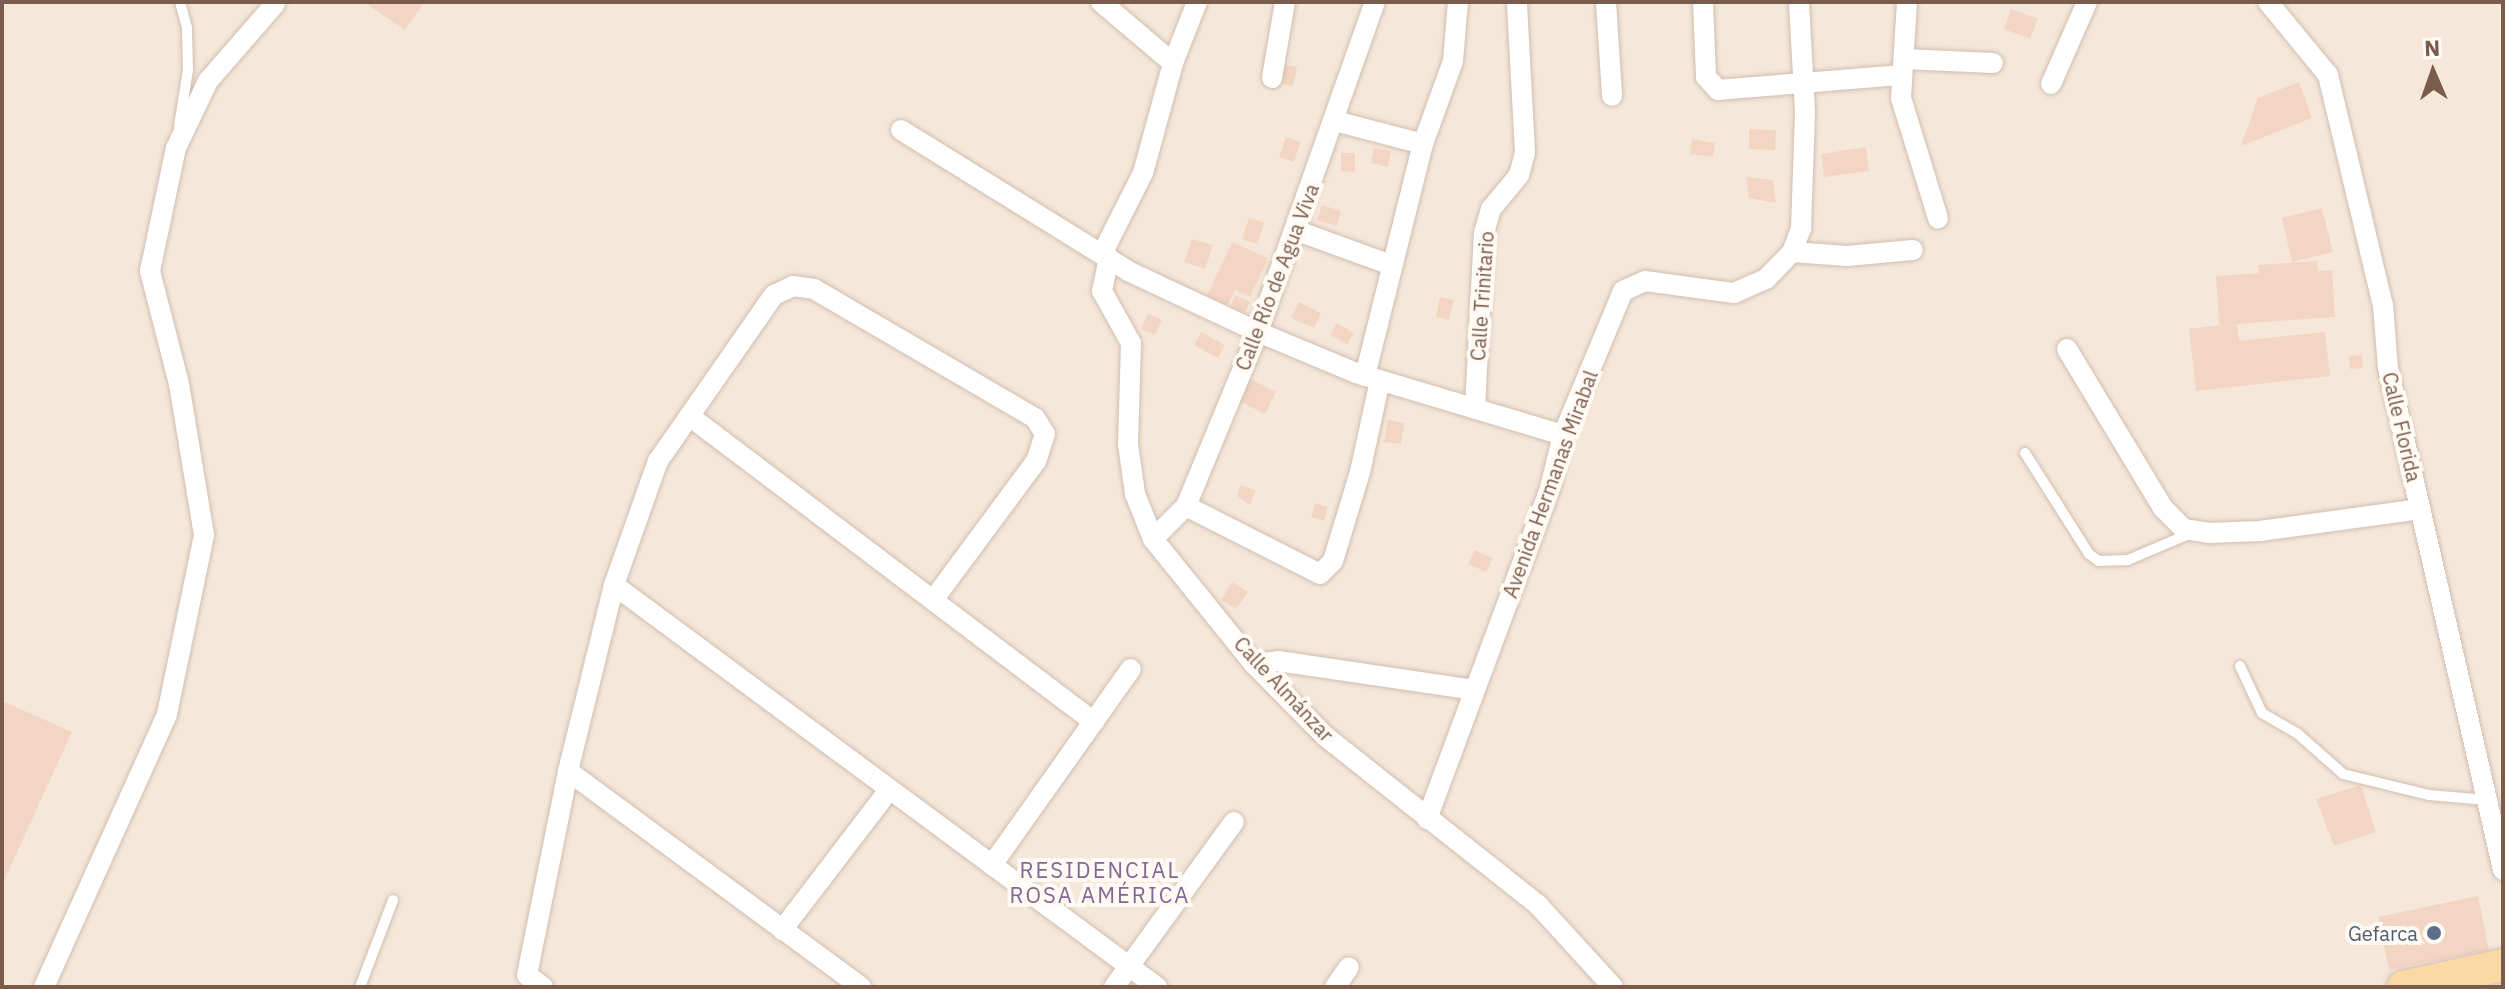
<!DOCTYPE html>
<html>
<head>
<meta charset="utf-8">
<style>
  body { margin:0 }
  #map { position:relative; width:2505px; height:989px; overflow:hidden; background:#fdf6ec; font-family:"IBM Plex Sans",sans-serif }
  div>[style] { position:absolute }
  .residential>* { inset:0; background:#f5e8da }
  .building>* { inset:0; background:#f3d5c3 }
  .roads { filter:drop-shadow(0 0 2px #d1beb0) drop-shadow(0 0 2px #d1beb0) }
  .service>* { height:10px; margin:-5px; padding:0 5px; transform-origin:5px; border-radius:5px; background:#fff }
  .minor>* { height:20px; margin:-10px; padding:0 10px; transform-origin:10px; border-radius:10px; background:#fff }
  .primary>* { height:32px; margin:-16px; padding:0 16px; transform-origin:16px; border-radius:16px; background:#fbd9a5 }
  .dots>* { width:22px; height:22px; translate:-50% -50%; box-sizing:border-box; border:4px solid #fffaf3; border-radius:50% }
  span { translate:-50% -50%; white-space:nowrap; text-align:center; line-height:1.15; -webkit-text-stroke:8px #fffaf3; paint-order:stroke }
  .street-label { font-size:20px; color:#7a5c4d }
  .service-label { font-size:20px; color:#4e5e75 }
  .right { translate:-100% -50%; text-align:right }
  .neighbourhood-label { font-size:22px; color:#846695; letter-spacing:2px }
  .frame { position:absolute; inset:0; border:4px solid #7a5c4d; pointer-events:none }
  .north { position:absolute; left:2393px; top:32px; width:80px; height:80px; -webkit-text-stroke:6px #fffaf3; paint-order:stroke; rotate:358deg; font-size:22px; font-weight:700; line-height:32px; text-align:center; color:#7a5c4d }
  .north::after { content:''; display:block; margin:auto; width:28px; height:36px; background:#7a5c4d; clip-path:polygon(50% 0,100% 100%,50% 72%,0 100%) }
</style>
</head>
<body>
<div id="map">
  <div class="residential">
    <i style="clip-path:polygon(2px 2px,2503px 2px,2503px 987px,2px 987px)"></i>
  </div>
  <div class="building">
    <i style="clip-path:polygon(364px 2px,424px 2px,405px 30px)"></i>
    <i style="clip-path:polygon(2011px 9px,2038px 19px,2030px 39px,2004px 29px)"></i>
    <i style="clip-path:polygon(1282px 64px,1297px 67px,1293px 86px,1279px 83px)"></i>
    <i style="clip-path:polygon(2299px 82px,2312px 118px,2241px 146px,2258px 98px)"></i>
    <i style="clip-path:polygon(1749px 129px,1776px 130px,1775px 150px,1749px 149px)"></i>
    <i style="clip-path:polygon(1286px 137px,1301px 142px,1294px 162px,1279px 157px)"></i>
    <i style="clip-path:polygon(1692px 139px,1715px 143px,1713px 157px,1690px 154px)"></i>
    <i style="clip-path:polygon(1866px 147px,1869px 171px,1824px 177px,1821px 154px)"></i>
    <i style="clip-path:polygon(1374px 148px,1391px 151px,1388px 167px,1371px 163px)"></i>
    <i style="clip-path:polygon(1341px 153px,1355px 153px,1355px 172px,1341px 171px)"></i>
    <i style="clip-path:polygon(1746px 177px,1773px 180px,1776px 203px,1749px 198px)"></i>
    <i style="clip-path:polygon(1322px 205px,1341px 211px,1337px 226px,1317px 220px)"></i>
    <i style="clip-path:polygon(2322px 208px,2333px 252px,2292px 262px,2282px 218px)"></i>
    <i style="clip-path:polygon(1249px 218px,1265px 223px,1257px 244px,1242px 239px)"></i>
    <i style="clip-path:polygon(1192px 239px,1213px 245px,1205px 269px,1184px 262px)"></i>
    <i style="clip-path:polygon(1232px 242px,1268px 258px,1250px 297px,1235px 290px,1228px 305px,1207px 296px)"></i>
    <i style="clip-path:polygon(2317px 261px,2318px 271px,2332px 270px,2335px 317px,2237px 324px,2239px 341px,2325px 332px,2330px 376px,2196px 391px,2189px 329px,2219px 325px,2216px 276px,2259px 273px,2258px 265px)"></i>
    <i style="clip-path:polygon(1235px 295px,1250px 302px,1245px 312px,1231px 305px)"></i>
    <i style="clip-path:polygon(1440px 297px,1454px 300px,1449px 320px,1436px 317px)"></i>
    <i style="clip-path:polygon(1299px 302px,1321px 313px,1314px 328px,1291px 318px)"></i>
    <i style="clip-path:polygon(1148px 314px,1162px 320px,1155px 335px,1141px 329px)"></i>
    <i style="clip-path:polygon(1337px 323px,1354px 333px,1347px 344px,1330px 335px)"></i>
    <i style="clip-path:polygon(1201px 332px,1225px 345px,1218px 358px,1194px 345px)"></i>
    <i style="clip-path:polygon(2362px 355px,2363px 368px,2350px 369px,2349px 356px)"></i>
    <i style="clip-path:polygon(1251px 379px,1276px 392px,1265px 414px,1239px 401px)"></i>
    <i style="clip-path:polygon(1388px 420px,1404px 423px,1401px 444px,1384px 442px)"></i>
    <i style="clip-path:polygon(1241px 485px,1256px 491px,1250px 505px,1237px 496px)"></i>
    <i style="clip-path:polygon(1315px 503px,1328px 507px,1324px 521px,1311px 517px)"></i>
    <i style="clip-path:polygon(1475px 550px,1493px 558px,1486px 572px,1468px 564px)"></i>
    <i style="clip-path:polygon(1232px 582px,1248px 592px,1236px 609px,1221px 600px)"></i>
    <i style="clip-path:polygon(2px 701px,72px 732px,2px 885px)"></i>
    <i style="clip-path:polygon(2361px 785px,2376px 832px,2334px 846px,2316px 799px)"></i>
    <i style="clip-path:polygon(2478px 896px,2489px 950px,2389px 970px,2378px 917px)"></i>
  </div>
  <div class="roads">
    <div class="service">
      <i style="left:179px;top:126px;width:57px;rotate:-80.9deg"></i>
      <i style="left:188px;top:70px;width:42px;rotate:-91.4deg"></i>
      <i style="left:187px;top:28px;width:27px;rotate:-105deg"></i>
      <i style="left:2025px;top:453px;width:120px;rotate:57.6deg"></i>
      <i style="left:2089px;top:554px;width:12px;rotate:35deg"></i>
      <i style="left:2099px;top:561px;width:29px;rotate:-2deg"></i>
      <i style="left:2128px;top:560px;width:69px;rotate:-23.2deg"></i>
      <i style="left:2240px;top:666px;width:52px;rotate:64.9deg"></i>
      <i style="left:2262px;top:713px;width:42px;rotate:30.3deg"></i>
      <i style="left:2298px;top:734px;width:60px;rotate:41.6deg"></i>
      <i style="left:2343px;top:774px;width:89px;rotate:13.7deg"></i>
      <i style="left:2429px;top:795px;width:58px;rotate:4.9deg"></i>
      <i style="left:360px;top:987px;width:93px;rotate:-69.2deg"></i>
    </div>
    <div class="minor">
      <i style="left:1101px;top:2px;width:94px;rotate:40.3deg"></i>
      <i style="left:1606px;top:2px;width:94px;rotate:86.3deg"></i>
      <i style="left:1703px;top:2px;width:75px;rotate:87.7deg"></i>
      <i style="left:1706px;top:77px;width:18px;rotate:47deg"></i>
      <i style="left:1718px;top:90px;width:184px;rotate:-4.7deg"></i>
      <i style="left:1907px;top:2px;width:96px;rotate:93.6deg"></i>
      <i style="left:1901px;top:98px;width:126px;rotate:72.9deg"></i>
      <i style="left:2268px;top:2px;width:94px;rotate:50.6deg"></i>
      <i style="left:2328px;top:75px;width:236px;rotate:76.6deg"></i>
      <i style="left:2383px;top:305px;width:63px;rotate:85.5deg"></i>
      <i style="left:2388px;top:368px;width:515px;rotate:77.1deg"></i>
      <i style="left:1904px;top:59px;width:89px;rotate:2.6deg"></i>
      <i style="left:1272px;top:78px;width:77px;rotate:-80.3deg"></i>
      <i style="left:2051px;top:84px;width:90px;rotate:-66.3deg"></i>
      <i style="left:1335px;top:121px;width:91px;rotate:14.6deg"></i>
      <i style="left:901px;top:130px;width:269px;rotate:31.8deg"></i>
      <i style="left:1130px;top:272px;width:141px;rotate:25.1deg"></i>
      <i style="left:1258px;top:332px;width:106px;rotate:22.7deg"></i>
      <i style="left:1356px;top:373px;width:216px;rotate:16.7deg"></i>
      <i style="left:1295px;top:230px;width:102px;rotate:20deg"></i>
      <i style="left:1792px;top:252px;width:55px;rotate:4.2deg"></i>
      <i style="left:1847px;top:256px;width:66px;rotate:-5.2deg"></i>
      <i style="left:1102px;top:254px;width:91px;rotate:-63.2deg"></i>
      <i style="left:1143px;top:173px;width:114px;rotate:-74.7deg"></i>
      <i style="left:1173px;top:63px;width:66px;rotate:-68.5deg"></i>
      <i style="left:1109px;top:258px;width:34px;rotate:102deg"></i>
      <i style="left:1102px;top:291px;width:60px;rotate:60.9deg"></i>
      <i style="left:1131px;top:343px;width:101px;rotate:91.7deg"></i>
      <i style="left:1128px;top:444px;width:50px;rotate:82deg"></i>
      <i style="left:1135px;top:494px;width:48px;rotate:68.2deg"></i>
      <i style="left:1153px;top:539px;width:161px;rotate:51.1deg"></i>
      <i style="left:1254px;top:664px;width:101px;rotate:45.4deg"></i>
      <i style="left:1325px;top:736px;width:272px;rotate:38.4deg"></i>
      <i style="left:1538px;top:905px;width:111px;rotate:47.6deg"></i>
      <i style="left:2067px;top:349px;width:186px;rotate:58.9deg"></i>
      <i style="left:2163px;top:508px;width:30px;rotate:45deg"></i>
      <i style="left:2184px;top:529px;width:25px;rotate:9deg"></i>
      <i style="left:2209px;top:533px;width:51px;rotate:-2.2deg"></i>
      <i style="left:2260px;top:531px;width:162px;rotate:-7.8deg"></i>
      <i style="left:1365px;top:376px;width:239px;rotate:-76deg"></i>
      <i style="left:1423px;top:144px;width:88px;rotate:-70.1deg"></i>
      <i style="left:1453px;top:61px;width:59px;rotate:-85.2deg"></i>
      <i style="left:1475px;top:409px;width:176px;rotate:-87.1deg"></i>
      <i style="left:1484px;top:233px;width:25px;rotate:-74deg"></i>
      <i style="left:1491px;top:209px;width:44px;rotate:-50.5deg"></i>
      <i style="left:1519px;top:175px;width:24px;rotate:-75deg"></i>
      <i style="left:1525px;top:152px;width:150px;rotate:-93.1deg"></i>
      <i style="left:692px;top:418px;width:504px;rotate:37.1deg"></i>
      <i style="left:1186px;top:506px;width:150px;rotate:26.9deg"></i>
      <i style="left:1320px;top:574px;width:18px;rotate:-45deg"></i>
      <i style="left:1333px;top:561px;width:93px;rotate:-73.1deg"></i>
      <i style="left:1360px;top:472px;width:94px;rotate:-77.7deg"></i>
      <i style="left:1153px;top:539px;width:47px;rotate:-45deg"></i>
      <i style="left:1186px;top:506px;width:188px;rotate:-67.5deg"></i>
      <i style="left:1258px;top:332px;width:350px;rotate:-70.5deg"></i>
      <i style="left:614px;top:585px;width:676px;rotate:36.51deg"></i>
      <i style="left:1254px;top:664px;width:24px;rotate:-7deg"></i>
      <i style="left:1278px;top:661px;width:198px;rotate:8.4deg"></i>
      <i style="left:568px;top:771px;width:364px;rotate:36.4deg"></i>
      <i style="left:1427px;top:819px;width:353px;rotate:-69.6deg"></i>
      <i style="left:1550px;top:488px;width:55px;rotate:-76.2deg"></i>
      <i style="left:1563px;top:435px;width:156px;rotate:-67.4deg"></i>
      <i style="left:1623px;top:291px;width:24px;rotate:-24deg"></i>
      <i style="left:1645px;top:281px;width:90px;rotate:7.7deg"></i>
      <i style="left:1734px;top:293px;width:35px;rotate:-24deg"></i>
      <i style="left:1766px;top:279px;width:37px;rotate:-46deg"></i>
      <i style="left:1792px;top:252px;width:26px;rotate:-69deg"></i>
      <i style="left:1801px;top:228px;width:117px;rotate:-88deg"></i>
      <i style="left:1805px;top:111px;width:109px;rotate:-93.2deg"></i>
      <i style="left:992px;top:865px;width:240px;rotate:-54.7deg"></i>
      <i style="left:782px;top:930px;width:176px;rotate:-52.6deg"></i>
      <i style="left:44px;top:987px;width:299px;rotate:-65.7deg"></i>
      <i style="left:167px;top:714px;width:183px;rotate:-78.3deg"></i>
      <i style="left:204px;top:535px;width:153px;rotate:-99.4deg"></i>
      <i style="left:179px;top:384px;width:117px;rotate:-104.4deg"></i>
      <i style="left:150px;top:271px;width:126px;rotate:-78.1deg"></i>
      <i style="left:176px;top:148px;width:74px;rotate:-64.5deg"></i>
      <i style="left:208px;top:81px;width:102px;rotate:-49deg"></i>
      <i style="left:543px;top:987px;width:20px;rotate:-143deg"></i>
      <i style="left:527px;top:975px;width:208px;rotate:-78.6deg"></i>
      <i style="left:568px;top:771px;width:192px;rotate:-76.1deg"></i>
      <i style="left:614px;top:585px;width:132px;rotate:-70.5deg"></i>
      <i style="left:658px;top:461px;width:203px;rotate:-55.1deg"></i>
      <i style="left:774px;top:295px;width:21px;rotate:-25deg"></i>
      <i style="left:793px;top:286px;width:21px;rotate:8deg"></i>
      <i style="left:814px;top:289px;width:256px;rotate:30.3deg"></i>
      <i style="left:1035px;top:418px;width:19px;rotate:58deg"></i>
      <i style="left:1045px;top:434px;width:28px;rotate:108deg"></i>
      <i style="left:1036px;top:461px;width:173px;rotate:126.5deg"></i>
      <i style="left:1114px;top:987px;width:204px;rotate:-54deg"></i>
      <i style="left:1335px;top:987px;width:24px;rotate:-55deg"></i>
    </div>
    <div class="primary">
      <i style="left:2403px;top:987px;width:102px;rotate:-12.4deg"></i>
    </div>
  </div>
  <div class="dots">
    <i style="left:2434px;top:933px;background:#5c6f8a"></i>
  </div>
  <div class="street-label">
    <span style="left:1277px;top:277px;rotate:-69deg">Calle Río de Agua Viva</span>
    <span style="left:1482px;top:296px;rotate:-86deg">Calle Trinitario</span>
    <span style="left:2402px;top:427px;rotate:77deg">Calle Florida</span>
    <span style="left:1550px;top:484px;rotate:-70deg">Avenida Hermanas Mirabal</span>
    <span style="left:1284px;top:689px;rotate:47deg">Calle Almánzar</span>
  </div>
  <div class="service-label">
    <span class="right" style="left:2418px;top:933px">Gefarca</span>
  </div>
  <div class="neighbourhood-label">
    <span style="left:1100px;top:882px">RESIDENCIAL<br>ROSA AMÉRICA</span>
  </div>
  <div class="frame"></div>
  <div class="north">N</div>
</div>
</body>
</html>
